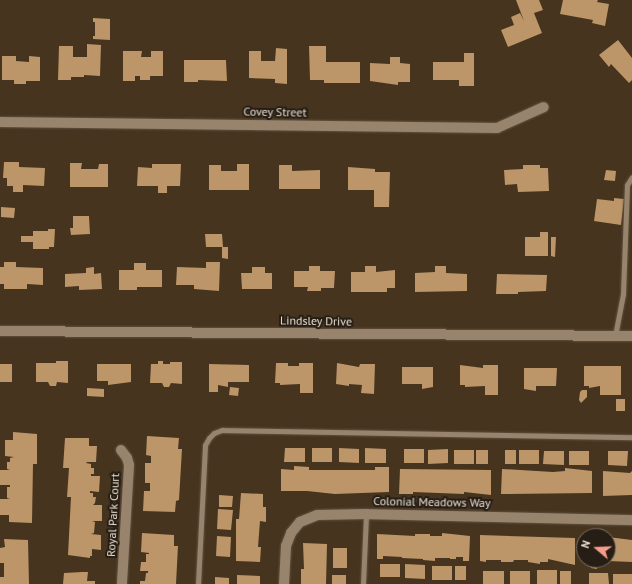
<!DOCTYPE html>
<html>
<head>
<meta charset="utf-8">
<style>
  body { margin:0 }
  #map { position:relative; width:632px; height:584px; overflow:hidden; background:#46341f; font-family:"PT Sans",sans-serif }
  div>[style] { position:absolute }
  .building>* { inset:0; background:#bc9568 }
  .roads { filter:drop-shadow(0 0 1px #625240) drop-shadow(0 0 1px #625240) }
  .lane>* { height:5px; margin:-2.5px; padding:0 2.5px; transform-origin:2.5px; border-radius:2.5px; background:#98846d }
  .street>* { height:10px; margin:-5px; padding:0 5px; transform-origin:5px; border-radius:5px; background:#98846d }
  span { translate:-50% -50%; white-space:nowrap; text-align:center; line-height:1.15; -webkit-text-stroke:4px #261e14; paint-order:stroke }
  .street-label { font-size:12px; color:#ece1d4 }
  .north { position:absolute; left:576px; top:528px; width:40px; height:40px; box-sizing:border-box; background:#261e14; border:1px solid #756c61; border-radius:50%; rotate:289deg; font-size:11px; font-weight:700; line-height:16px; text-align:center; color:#ece1d4 }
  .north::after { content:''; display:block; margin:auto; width:14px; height:18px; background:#f49d8c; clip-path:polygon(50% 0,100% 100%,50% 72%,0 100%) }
</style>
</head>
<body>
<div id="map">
  <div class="building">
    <i style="clip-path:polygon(516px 0,539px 0,543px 10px,534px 13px,542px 33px,508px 47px,501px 30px,514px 25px,511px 17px,520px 13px,524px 21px)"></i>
    <i style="clip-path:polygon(563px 0,598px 0,597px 2px,609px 4px,605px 26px,592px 23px,593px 20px,560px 14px)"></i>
    <i style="clip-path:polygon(93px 18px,110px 19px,110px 40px,93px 39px,93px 36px,95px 36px,95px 22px,93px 22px)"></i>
    <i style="clip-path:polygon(618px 40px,632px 58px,632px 80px,629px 83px,611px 64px,609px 67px,599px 55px)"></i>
    <i style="clip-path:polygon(87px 44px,101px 45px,100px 76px,84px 75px,84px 77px,71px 77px,71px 80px,58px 80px,59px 46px,73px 46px,73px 57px,87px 57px)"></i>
    <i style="clip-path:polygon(309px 46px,326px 46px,326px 62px,360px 62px,360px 83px,324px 83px,324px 80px,310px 80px)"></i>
    <i style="clip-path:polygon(276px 48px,287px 49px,287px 84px,275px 83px,275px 79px,249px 78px,249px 51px,261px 51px,261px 61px,275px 61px)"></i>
    <i style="clip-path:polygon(123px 51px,142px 51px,141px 57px,151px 57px,151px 51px,163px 51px,163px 76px,150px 76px,150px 80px,140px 80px,140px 76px,135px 76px,135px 81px,123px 81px)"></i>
    <i style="clip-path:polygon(464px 53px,474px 53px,474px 86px,459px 86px,459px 80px,433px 80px,433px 62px,464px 62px)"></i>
    <i style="clip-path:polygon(2px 56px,16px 56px,16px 61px,29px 62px,29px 56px,40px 57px,40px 81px,26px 81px,26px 84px,14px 84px,14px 80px,2px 80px)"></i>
    <i style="clip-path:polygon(390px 57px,400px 57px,400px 63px,410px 64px,410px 82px,398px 82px,398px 85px,370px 81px,370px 63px,390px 64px)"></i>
    <i style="clip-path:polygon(184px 60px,226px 60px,227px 81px,198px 80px,198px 82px,184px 82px)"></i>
    <i style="clip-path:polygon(4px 162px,19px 162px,19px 167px,45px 168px,44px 186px,23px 185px,23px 192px,13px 192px,13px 186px,7px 186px,7px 178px,3px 178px)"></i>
    <i style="clip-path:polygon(70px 163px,82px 163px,81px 169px,98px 169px,99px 164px,108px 164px,108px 187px,70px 187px)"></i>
    <i style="clip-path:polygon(152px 164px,181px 164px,180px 186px,167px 186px,167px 193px,158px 193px,158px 186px,137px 186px,138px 167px,152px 168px)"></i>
    <i style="clip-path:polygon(237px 164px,249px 164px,249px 190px,209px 190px,209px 165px,221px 165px,221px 171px,237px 171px)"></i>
    <i style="clip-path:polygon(279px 165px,292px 165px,292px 171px,320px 170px,320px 189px,279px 189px)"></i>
    <i style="clip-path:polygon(523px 165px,540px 165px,540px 168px,548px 168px,549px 191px,518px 192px,517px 184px,505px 185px,504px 170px,523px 169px)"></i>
    <i style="clip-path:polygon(348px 167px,375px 169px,375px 172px,390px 172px,389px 207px,374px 207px,374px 190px,348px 190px)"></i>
    <i style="clip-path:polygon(606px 170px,616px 171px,615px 181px,604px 180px)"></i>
    <i style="clip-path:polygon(614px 198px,624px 199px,621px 225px,594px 221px,597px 199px,614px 201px)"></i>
    <i style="clip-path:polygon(1px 207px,15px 208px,14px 218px,1px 217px)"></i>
    <i style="clip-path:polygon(73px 216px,89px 216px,90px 234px,71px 235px,70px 228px,73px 228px)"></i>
    <i style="clip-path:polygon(48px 229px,55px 229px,54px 247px,49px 247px,49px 249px,33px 249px,33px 242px,21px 242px,21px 236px,33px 236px,33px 231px,48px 231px)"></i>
    <i style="clip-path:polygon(540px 232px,548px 232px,548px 256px,525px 256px,525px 237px,540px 237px)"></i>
    <i style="clip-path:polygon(205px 234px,222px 234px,223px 247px,206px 247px)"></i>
    <i style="clip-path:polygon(551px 237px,556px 237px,555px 257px,551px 256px)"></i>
    <i style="clip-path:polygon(222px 247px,228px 247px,228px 259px,222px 258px)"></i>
    <i style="clip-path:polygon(4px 262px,16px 262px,16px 267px,43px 268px,43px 285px,27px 284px,27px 289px,4px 289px,4px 284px,0 284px,0 267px,4px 267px)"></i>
    <i style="clip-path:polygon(206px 262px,220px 262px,219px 291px,194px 289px,194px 285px,176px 285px,177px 267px,206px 268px)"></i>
    <i style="clip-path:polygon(134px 263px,146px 263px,146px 270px,162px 270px,162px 287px,137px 287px,137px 290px,119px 290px,119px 270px,134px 270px)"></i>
    <i style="clip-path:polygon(309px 266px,320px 266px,320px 271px,335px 271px,334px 288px,321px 288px,321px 291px,307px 291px,308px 287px,294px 287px,294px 271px,309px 271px)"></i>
    <i style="clip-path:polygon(365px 266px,376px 266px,376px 272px,395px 270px,395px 288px,387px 288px,387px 292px,351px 292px,351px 272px,365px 272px)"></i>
    <i style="clip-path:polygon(435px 266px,446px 266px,446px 273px,467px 274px,467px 291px,415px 292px,415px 273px,435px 272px)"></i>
    <i style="clip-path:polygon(94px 267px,94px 274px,101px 273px,102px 289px,79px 290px,79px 286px,65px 287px,65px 274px,86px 273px,86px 268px)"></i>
    <i style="clip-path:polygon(252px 267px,265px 267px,265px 273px,272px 273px,272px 289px,242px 289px,241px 273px,252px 273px)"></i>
    <i style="clip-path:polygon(497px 274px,547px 275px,546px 291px,518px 292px,518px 294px,496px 294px)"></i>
    <i style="clip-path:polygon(56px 361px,68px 361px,68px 383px,57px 382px,56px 386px,50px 386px,48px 382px,36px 382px,36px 363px,56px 363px)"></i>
    <i style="clip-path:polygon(158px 361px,163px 361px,163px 364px,170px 364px,170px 362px,182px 362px,182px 384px,171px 383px,169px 387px,164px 387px,162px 383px,150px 383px,151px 364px,158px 364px)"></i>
    <i style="clip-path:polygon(276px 363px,288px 363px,288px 366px,299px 366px,299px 363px,313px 363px,313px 393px,300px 393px,300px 384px,280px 385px,280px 383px,275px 383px)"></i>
    <i style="clip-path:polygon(337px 363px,359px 367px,360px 364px,375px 364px,374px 394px,361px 393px,362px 385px,349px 384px,349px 386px,336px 384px)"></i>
    <i style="clip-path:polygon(0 364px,12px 364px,12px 382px,0 382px)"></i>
    <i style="clip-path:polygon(97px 364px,131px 364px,131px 382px,108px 385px,108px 381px,97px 381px)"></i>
    <i style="clip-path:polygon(209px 364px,249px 365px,249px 382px,228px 382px,228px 387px,218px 385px,218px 392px,209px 392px)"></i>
    <i style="clip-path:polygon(460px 365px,483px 368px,483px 365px,498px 365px,498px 395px,485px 395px,485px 386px,465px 387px,465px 385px,460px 385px)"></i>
    <i style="clip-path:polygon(584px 366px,621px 366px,621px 395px,600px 395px,600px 386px,589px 388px,589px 386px,584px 386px)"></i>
    <i style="clip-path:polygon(402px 367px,433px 367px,433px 387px,422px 389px,422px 384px,402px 384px)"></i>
    <i style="clip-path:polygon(524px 368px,557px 368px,556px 386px,536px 386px,536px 391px,524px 389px)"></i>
    <i style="clip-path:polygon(230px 387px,239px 388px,238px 396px,229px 395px)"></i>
    <i style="clip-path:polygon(87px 388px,104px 389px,104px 397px,87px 396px)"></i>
    <i style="clip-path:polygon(582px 390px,587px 390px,587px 397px,581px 403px,579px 400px,580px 392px)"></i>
    <i style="clip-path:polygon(616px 399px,625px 399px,625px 411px,616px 411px)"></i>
    <i style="clip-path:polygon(13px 432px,37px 434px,37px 464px,33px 464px,32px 523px,9px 522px,9px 515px,0 515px,0 499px,10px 499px,7px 498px,7px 487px,10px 487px,10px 485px,0 485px,0 470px,10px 470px,7px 469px,7px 462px,10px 462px,10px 458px,14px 457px,5px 456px,5px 440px,13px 440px)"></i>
    <i style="clip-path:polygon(147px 436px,179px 438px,178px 449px,182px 449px,179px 500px,176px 501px,175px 512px,143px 511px,144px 491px,150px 491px,150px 483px,145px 483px,145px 463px,151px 463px,151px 456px,146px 455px)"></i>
    <i style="clip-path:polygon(65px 438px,89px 438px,89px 446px,97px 446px,96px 462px,87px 462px,86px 463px,91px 464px,91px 468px,94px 468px,94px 474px,91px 474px,91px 476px,100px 476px,99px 492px,90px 491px,90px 493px,93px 493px,93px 497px,96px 497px,95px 503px,93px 505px,102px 505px,102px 521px,92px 521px,95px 522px,94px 533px,91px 534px,101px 535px,101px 550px,92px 549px,92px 556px,90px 556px,90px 558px,68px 555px,71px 497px,67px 497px,69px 468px,63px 468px)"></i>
    <i style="clip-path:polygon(285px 448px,305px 448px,305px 462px,284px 462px)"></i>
    <i style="clip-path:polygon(312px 448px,332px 448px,332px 462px,312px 462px)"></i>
    <i style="clip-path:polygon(339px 448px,359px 449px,359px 463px,339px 462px)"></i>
    <i style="clip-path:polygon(365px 448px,386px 449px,386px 463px,365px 463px)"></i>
    <i style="clip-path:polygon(404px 449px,424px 449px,424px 463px,404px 463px)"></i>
    <i style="clip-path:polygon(448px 449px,448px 463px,428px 464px,428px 450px)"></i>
    <i style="clip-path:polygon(454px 450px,474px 450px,474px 464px,454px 464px)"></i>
    <i style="clip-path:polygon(476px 450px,488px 450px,488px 464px,476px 464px)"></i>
    <i style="clip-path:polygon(505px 450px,516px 450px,516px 464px,505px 464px)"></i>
    <i style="clip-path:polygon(519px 450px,539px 450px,539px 464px,519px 464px)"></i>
    <i style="clip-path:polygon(544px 451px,564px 451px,564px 465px,543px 464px)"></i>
    <i style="clip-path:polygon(569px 451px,589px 451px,589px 465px,569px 465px)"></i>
    <i style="clip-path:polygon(608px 451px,628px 451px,627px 466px,608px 465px)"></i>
    <i style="clip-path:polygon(294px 466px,309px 467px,309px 470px,375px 470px,375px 467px,389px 467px,389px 492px,335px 494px,307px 491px,281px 491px,281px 469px,294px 470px)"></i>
    <i style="clip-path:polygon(565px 468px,592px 471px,592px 493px,501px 494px,502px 469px,553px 472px,565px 471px)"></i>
    <i style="clip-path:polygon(400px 469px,491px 470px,491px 495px,464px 492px,464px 494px,413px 492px,413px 494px,399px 494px)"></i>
    <i style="clip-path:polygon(603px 471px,630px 473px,632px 471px,632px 495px,603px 496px)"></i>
    <i style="clip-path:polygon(241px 493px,263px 494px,263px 507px,266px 507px,266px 522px,260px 521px,258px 547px,261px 547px,260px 562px,236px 561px,236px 519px,239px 519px)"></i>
    <i style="clip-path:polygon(219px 495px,233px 496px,232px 507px,219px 507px)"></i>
    <i style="clip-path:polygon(218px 509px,233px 510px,231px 530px,217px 529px)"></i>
    <i style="clip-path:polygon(142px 533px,174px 535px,174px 546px,178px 546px,176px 584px,140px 584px,140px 581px,145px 581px,146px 573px,148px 573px,148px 571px,140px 571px,141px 562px,146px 562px,146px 554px,149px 554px,149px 553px,141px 552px)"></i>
    <i style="clip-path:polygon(442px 533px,470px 536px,469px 561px,463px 561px,463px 557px,456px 557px,456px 559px,450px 559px,450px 558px,435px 558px,435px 561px,423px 560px,423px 559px,402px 558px,402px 557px,383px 556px,383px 559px,377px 559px,377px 534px,415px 536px,415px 534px,430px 534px,430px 536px,442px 536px)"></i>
    <i style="clip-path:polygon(480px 535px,575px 538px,575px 565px,548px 559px,548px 562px,540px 562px,540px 564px,528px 562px,528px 560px,514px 560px,513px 562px,501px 562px,501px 560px,486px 560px,486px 562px,480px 561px)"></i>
    <i style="clip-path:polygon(217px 536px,231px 537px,230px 557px,216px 556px)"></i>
    <i style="clip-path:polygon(608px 537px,632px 540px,632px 562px,608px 561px)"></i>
    <i style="clip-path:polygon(4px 539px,28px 540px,29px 584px,0 584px,0 577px,4px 577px,4px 563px,0 563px,0 548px,5px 547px)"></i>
    <i style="clip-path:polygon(303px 543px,327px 544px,326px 584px,301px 584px,301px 569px,304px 569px)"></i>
    <i style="clip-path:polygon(333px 548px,347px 548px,347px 568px,333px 568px)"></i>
    <i style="clip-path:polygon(585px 560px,597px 560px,597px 569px,591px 568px,591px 563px,585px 563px)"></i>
    <i style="clip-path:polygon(380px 564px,400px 564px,400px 577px,380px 577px)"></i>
    <i style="clip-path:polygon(405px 564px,425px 565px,425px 579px,405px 578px)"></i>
    <i style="clip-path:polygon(432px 566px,452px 566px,452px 580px,432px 580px)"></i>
    <i style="clip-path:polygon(455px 566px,466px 566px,466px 580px,455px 580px)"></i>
    <i style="clip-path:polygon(537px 570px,557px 570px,557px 584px,537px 584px)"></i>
    <i style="clip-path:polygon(483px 571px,504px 571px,504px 584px,483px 584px)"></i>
    <i style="clip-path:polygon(510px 571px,530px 571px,530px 584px,510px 584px)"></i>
    <i style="clip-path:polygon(560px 571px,571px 571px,571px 584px,560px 584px)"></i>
    <i style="clip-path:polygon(82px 572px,88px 572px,87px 581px,95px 581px,95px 584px,63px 584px,64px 573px)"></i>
    <i style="clip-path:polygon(589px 573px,608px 573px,609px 584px,589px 584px)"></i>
    <i style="clip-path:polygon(613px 574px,632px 574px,632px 584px,613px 584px)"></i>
    <i style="clip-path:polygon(237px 575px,260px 576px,260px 584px,237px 584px)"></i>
    <i style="clip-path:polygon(332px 575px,346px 575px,346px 584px,332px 584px)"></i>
    <i style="clip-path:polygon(215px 577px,229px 578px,229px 584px,215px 584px)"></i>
  </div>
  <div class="roads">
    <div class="lane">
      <i style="left:615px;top:336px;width:43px;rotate:-79.2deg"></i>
      <i style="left:623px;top:294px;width:109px;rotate:-87.9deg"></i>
      <i style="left:627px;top:185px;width:9px;rotate:-58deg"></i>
      <i style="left:198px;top:584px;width:139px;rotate:-87.1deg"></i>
      <i style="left:205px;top:445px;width:8px;rotate:-60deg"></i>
      <i style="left:209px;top:438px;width:7px;rotate:-45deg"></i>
      <i style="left:214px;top:433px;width:9px;rotate:-21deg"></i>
      <i style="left:222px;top:430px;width:410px;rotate:1deg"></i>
      <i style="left:363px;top:584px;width:70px;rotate:-87.5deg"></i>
    </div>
    <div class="street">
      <i style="left:0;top:122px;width:497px;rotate:0.7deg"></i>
      <i style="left:497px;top:128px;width:51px;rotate:-24.1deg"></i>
      <i style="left:0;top:331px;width:632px;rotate:0.45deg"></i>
      <i style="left:121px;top:450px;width:10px;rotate:53deg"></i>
      <i style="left:127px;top:458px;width:7px;rotate:74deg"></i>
      <i style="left:129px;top:465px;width:119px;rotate:93.4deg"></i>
      <i style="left:284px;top:584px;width:38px;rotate:-87deg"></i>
      <i style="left:286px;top:546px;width:14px;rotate:-69deg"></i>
      <i style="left:291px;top:533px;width:14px;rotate:-51deg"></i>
      <i style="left:300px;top:522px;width:18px;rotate:-22deg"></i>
      <i style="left:317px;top:515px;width:49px;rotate:-1.2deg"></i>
      <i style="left:366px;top:514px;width:266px;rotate:1.3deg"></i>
    </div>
  </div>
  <div class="street-label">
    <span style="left:275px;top:112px;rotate:1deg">Covey Street</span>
    <span style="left:316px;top:321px;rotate:1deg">Lindsley Drive</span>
    <span style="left:432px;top:502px;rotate:1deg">Colonial Meadows Way</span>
    <span style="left:113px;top:515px;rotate:-87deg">Royal Park Court</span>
  </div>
  <div class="north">N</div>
</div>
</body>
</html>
